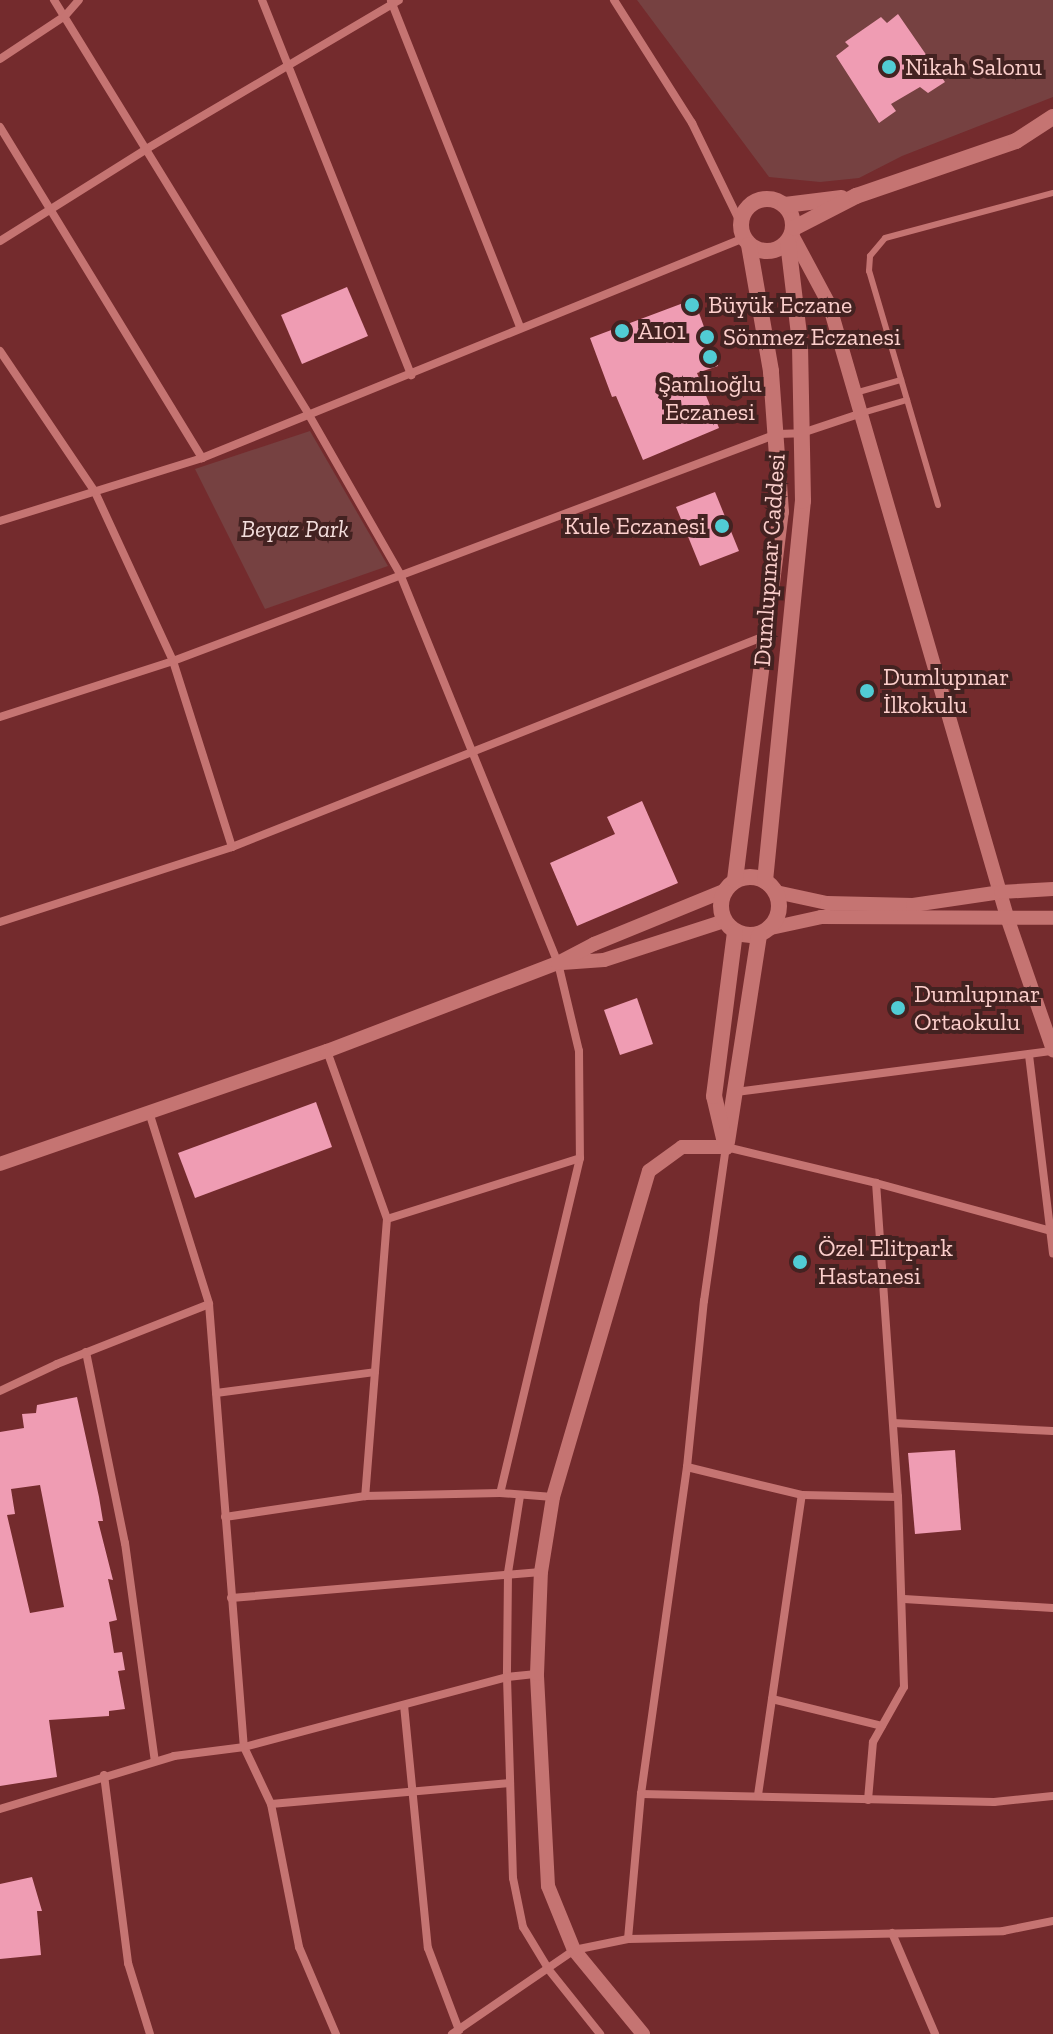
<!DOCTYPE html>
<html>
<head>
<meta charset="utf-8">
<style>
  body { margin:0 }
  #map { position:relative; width:1053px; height:2034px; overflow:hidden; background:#742b2d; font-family:"Zilla Slab",serif }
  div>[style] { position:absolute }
  .green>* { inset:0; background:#764141 }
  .building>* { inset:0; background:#ef9cb3 }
  .service>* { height:6px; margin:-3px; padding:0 3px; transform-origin:3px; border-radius:3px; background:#c57472 }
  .minor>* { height:8px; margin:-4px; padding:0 4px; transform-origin:4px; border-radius:4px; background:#c57472 }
  .tertiary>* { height:14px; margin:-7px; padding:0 7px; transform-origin:7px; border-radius:7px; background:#c57472 }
  .secondary>* { height:16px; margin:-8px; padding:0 8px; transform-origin:8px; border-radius:8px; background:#c57472 }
  .secondary>.ring { margin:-8px; padding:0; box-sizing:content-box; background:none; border:16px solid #c57472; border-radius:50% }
  .dots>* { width:22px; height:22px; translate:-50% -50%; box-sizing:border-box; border:4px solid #432221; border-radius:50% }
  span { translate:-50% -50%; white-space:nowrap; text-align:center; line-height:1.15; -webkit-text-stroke:8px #432221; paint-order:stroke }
  .poi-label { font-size:24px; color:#fccfcc }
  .left { translate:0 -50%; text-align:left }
  .right { translate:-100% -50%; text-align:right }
  .park-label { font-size:24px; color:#f3dddc; font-style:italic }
  .street-label { font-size:24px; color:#fccfcc }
</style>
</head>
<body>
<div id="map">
  <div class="green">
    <i style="clip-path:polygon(637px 0,1053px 0,1053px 97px,902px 156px,859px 178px,820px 182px,769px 177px)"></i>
    <i style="clip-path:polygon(310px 431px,388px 566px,265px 609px,195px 469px)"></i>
  </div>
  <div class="building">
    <i style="clip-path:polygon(898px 14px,945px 82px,928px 93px,920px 87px,891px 104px,896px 111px,879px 123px,836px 56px,849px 46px,845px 42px,881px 17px,887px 23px)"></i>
    <i style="clip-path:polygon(347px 287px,368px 336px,302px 364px,281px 315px)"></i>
    <i style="clip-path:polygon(694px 299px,718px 366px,697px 373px,719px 428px,643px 460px,616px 396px,612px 397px,590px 338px)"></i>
    <i style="clip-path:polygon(715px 492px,739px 551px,700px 566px,676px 507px)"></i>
    <i style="clip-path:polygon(642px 801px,678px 883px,577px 926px,550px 863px,615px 834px,607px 817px)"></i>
    <i style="clip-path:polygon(637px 998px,653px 1044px,620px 1055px,604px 1010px)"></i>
    <i style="clip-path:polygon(316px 1102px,332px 1147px,195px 1198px,178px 1153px)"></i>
    <i style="clip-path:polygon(evenodd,77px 1397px,99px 1497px,103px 1521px,98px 1521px,113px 1580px,108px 1579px,117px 1620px,109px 1622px,114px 1653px,122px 1652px,125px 1670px,118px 1671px,125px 1709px,109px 1711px,109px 1716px,49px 1720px,57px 1777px,0 1786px,0 1432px,24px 1428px,22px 1414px,36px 1413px,37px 1405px,77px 1397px,40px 1485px,64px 1607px,30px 1613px,7px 1515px,15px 1514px,11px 1489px,40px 1485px)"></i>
    <i style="clip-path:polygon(955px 1450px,961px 1530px,915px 1534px,908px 1453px)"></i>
    <i style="clip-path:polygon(32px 1877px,42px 1911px,37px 1911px,41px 1955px,0 1959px,0 1884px)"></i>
  </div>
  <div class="service">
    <i style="left:855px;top:393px;width:48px;rotate:-15.8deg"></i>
    <i style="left:862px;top:413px;width:47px;rotate:-16.1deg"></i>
    <i style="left:938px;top:505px;width:244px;rotate:-106.4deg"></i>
    <i style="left:869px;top:271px;width:15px;rotate:-86deg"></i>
    <i style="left:870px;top:256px;width:23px;rotate:-50deg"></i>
    <i style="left:885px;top:238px;width:174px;rotate:-15deg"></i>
  </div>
  <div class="minor">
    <i style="left:54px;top:0;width:487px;rotate:58.4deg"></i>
    <i style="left:309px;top:415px;width:183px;rotate:60.2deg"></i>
    <i style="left:400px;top:574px;width:420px;rotate:67.9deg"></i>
    <i style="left:558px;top:963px;width:90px;rotate:76.6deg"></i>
    <i style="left:579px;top:1051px;width:107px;rotate:89.5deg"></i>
    <i style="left:580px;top:1158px;width:344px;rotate:103.4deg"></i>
    <i style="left:262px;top:0;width:404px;rotate:68.3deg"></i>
    <i style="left:614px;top:0;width:146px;rotate:57.6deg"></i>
    <i style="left:692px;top:123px;width:110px;rotate:64.1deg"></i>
    <i style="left:391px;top:1px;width:350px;rotate:68.4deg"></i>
    <i style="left:0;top:59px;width:78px;rotate:-33.5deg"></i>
    <i style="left:65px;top:16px;width:21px;rotate:-49deg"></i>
    <i style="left:0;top:127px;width:388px;rotate:58.6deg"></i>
    <i style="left:0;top:241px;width:175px;rotate:-32.1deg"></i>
    <i style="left:148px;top:148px;width:291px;rotate:-30.5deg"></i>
    <i style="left:0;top:351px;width:170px;rotate:56deg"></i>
    <i style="left:95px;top:492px;width:186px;rotate:65.2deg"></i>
    <i style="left:173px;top:661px;width:195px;rotate:72.4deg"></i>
    <i style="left:0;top:521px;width:212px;rotate:-17.3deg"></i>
    <i style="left:202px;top:458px;width:585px;rotate:-22.09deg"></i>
    <i style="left:0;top:717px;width:182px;rotate:-17.9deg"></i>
    <i style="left:173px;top:661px;width:645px;rotate:-20.6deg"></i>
    <i style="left:777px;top:434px;width:25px;rotate:-2deg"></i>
    <i style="left:802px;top:433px;width:60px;rotate:-18.4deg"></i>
    <i style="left:0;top:922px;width:244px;rotate:-17.9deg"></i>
    <i style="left:232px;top:847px;width:573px;rotate:-21.6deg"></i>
    <i style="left:327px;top:1051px;width:178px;rotate:70.3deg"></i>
    <i style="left:387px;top:1219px;width:278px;rotate:94.5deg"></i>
    <i style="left:1029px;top:1055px;width:200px;rotate:83.1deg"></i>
    <i style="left:736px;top:1092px;width:320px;rotate:-7.4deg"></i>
    <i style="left:149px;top:1112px;width:201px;rotate:72.6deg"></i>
    <i style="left:209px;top:1304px;width:444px;rotate:85.5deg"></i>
    <i style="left:244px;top:1747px;width:63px;rotate:64.7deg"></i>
    <i style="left:271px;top:1804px;width:146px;rotate:78.9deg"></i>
    <i style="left:299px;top:1947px;width:95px;rotate:67deg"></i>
    <i style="left:387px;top:1219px;width:202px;rotate:-17.5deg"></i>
    <i style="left:86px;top:1352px;width:195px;rotate:78.5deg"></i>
    <i style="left:125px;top:1543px;width:220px;rotate:82.2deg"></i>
    <i style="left:0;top:1391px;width:63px;rotate:-25.3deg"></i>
    <i style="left:57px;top:1364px;width:163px;rotate:-21.5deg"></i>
    <i style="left:216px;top:1393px;width:160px;rotate:-7.5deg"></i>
    <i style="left:893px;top:1423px;width:160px;rotate:2.9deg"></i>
    <i style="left:687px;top:1467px;width:118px;rotate:13.7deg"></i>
    <i style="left:802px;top:1495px;width:96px;rotate:1.2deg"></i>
    <i style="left:520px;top:1496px;width:78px;rotate:98.9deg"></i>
    <i style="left:508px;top:1573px;width:104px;rotate:90.6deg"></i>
    <i style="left:507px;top:1677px;width:201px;rotate:88.3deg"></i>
    <i style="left:513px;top:1878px;width:50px;rotate:78.5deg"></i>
    <i style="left:523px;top:1927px;width:50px;rotate:58.8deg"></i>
    <i style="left:549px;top:1970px;width:82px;rotate:51.4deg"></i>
    <i style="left:225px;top:1517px;width:142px;rotate:-8.5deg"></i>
    <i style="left:365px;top:1496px;width:135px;rotate:-1.3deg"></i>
    <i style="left:500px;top:1493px;width:53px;rotate:4.3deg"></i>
    <i style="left:231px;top:1598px;width:311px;rotate:-4.8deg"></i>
    <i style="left:904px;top:1599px;width:149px;rotate:3.5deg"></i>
    <i style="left:772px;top:1699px;width:113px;rotate:13.8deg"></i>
    <i style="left:404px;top:1705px;width:244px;rotate:84.4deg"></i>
    <i style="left:428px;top:1948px;width:88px;rotate:69.3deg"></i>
    <i style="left:104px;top:1775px;width:190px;rotate:82.7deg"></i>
    <i style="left:128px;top:1963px;width:74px;rotate:72.8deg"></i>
    <i style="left:641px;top:1794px;width:353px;rotate:1.3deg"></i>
    <i style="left:994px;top:1802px;width:59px;rotate:-5.8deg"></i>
    <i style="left:758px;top:1795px;width:303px;rotate:-81.7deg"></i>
    <i style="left:868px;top:1800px;width:58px;rotate:-85.1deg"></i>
    <i style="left:873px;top:1742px;width:63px;rotate:-60.6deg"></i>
    <i style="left:904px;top:1687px;width:190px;rotate:-91.8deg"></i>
    <i style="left:898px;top:1497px;width:315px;rotate:-94deg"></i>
    <i style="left:271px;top:1804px;width:240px;rotate:-5deg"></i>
    <i style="left:0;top:1809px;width:182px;rotate:-16.9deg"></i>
    <i style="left:174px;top:1756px;width:71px;rotate:-7.3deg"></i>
    <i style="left:244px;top:1747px;width:272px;rotate:-14.9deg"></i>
    <i style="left:507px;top:1677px;width:30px;rotate:-6deg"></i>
    <i style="left:892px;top:1933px;width:110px;rotate:66.9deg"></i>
    <i style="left:628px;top:1939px;width:375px;rotate:-1.2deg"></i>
    <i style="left:1003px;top:1931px;width:51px;rotate:-11.3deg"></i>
    <i style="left:452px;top:2034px;width:148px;rotate:-34.5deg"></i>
    <i style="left:574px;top:1950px;width:55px;rotate:-11.5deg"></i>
    <i style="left:628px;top:1939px;width:146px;rotate:-84.9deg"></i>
    <i style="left:641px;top:1794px;width:330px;rotate:-82deg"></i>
    <i style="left:687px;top:1467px;width:167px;rotate:-84.2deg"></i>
    <i style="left:704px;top:1301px;width:156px;rotate:-81.9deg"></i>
    <i style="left:726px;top:1147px;width:154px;rotate:13.5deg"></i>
    <i style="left:876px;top:1183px;width:182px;rotate:15.3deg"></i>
  </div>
  <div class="tertiary">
    <i style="left:792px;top:235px;width:78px;rotate:61.8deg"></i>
    <i style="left:829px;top:304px;width:641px;rotate:73.8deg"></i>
    <i style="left:1008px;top:920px;width:138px;rotate:70.9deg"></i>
    <i style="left:776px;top:892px;width:52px;rotate:12.2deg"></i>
    <i style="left:827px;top:903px;width:86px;rotate:1.3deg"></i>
    <i style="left:913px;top:905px;width:89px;rotate:-8.4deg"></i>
    <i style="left:1001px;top:892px;width:52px;rotate:-3.3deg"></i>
    <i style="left:771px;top:928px;width:51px;rotate:-12.4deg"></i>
    <i style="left:821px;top:917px;width:232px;rotate:0.2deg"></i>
    <i style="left:562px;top:963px;width:42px;rotate:-4.1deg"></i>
    <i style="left:604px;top:960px;width:126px;rotate:-18deg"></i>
    <i style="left:0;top:1164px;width:346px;rotate:-19.1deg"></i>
    <i style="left:327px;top:1051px;width:247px;rotate:-20.9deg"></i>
    <i style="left:558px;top:963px;width:41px;rotate:-27.8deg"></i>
    <i style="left:594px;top:944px;width:140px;rotate:-22.2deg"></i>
    <i style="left:643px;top:2034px;width:109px;rotate:-129.4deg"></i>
    <i style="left:574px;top:1950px;width:69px;rotate:-112.1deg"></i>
    <i style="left:548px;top:1886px;width:212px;rotate:-93deg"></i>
    <i style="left:537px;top:1674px;width:102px;rotate:-87.8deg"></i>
    <i style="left:541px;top:1572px;width:76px;rotate:-80.9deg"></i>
    <i style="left:553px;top:1497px;width:340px;rotate:-73.6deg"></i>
    <i style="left:649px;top:1171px;width:41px;rotate:-36deg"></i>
    <i style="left:682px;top:1147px;width:44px"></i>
  </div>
  <div class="secondary">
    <i class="ring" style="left:741px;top:199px;width:36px;height:36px"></i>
    <i style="left:785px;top:205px;width:57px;rotate:-7deg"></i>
    <i style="left:794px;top:228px;width:70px;rotate:-27.3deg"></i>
    <i style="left:856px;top:196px;width:169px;rotate:-19deg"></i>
    <i style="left:1016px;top:141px;width:44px;rotate:-33deg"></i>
    <i class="ring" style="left:721px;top:877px;width:42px;height:42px"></i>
    <i style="left:735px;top:880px;width:371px;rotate:-82.9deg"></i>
    <i style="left:781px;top:512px;width:141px;rotate:-94.1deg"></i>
    <i style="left:771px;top:371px;width:128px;rotate:-99.9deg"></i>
    <i style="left:765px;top:881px;width:382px;rotate:-84.3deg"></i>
    <i style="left:803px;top:501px;width:158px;rotate:-91.1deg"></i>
    <i style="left:800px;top:343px;width:102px;rotate:-96.8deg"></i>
    <i style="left:727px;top:1142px;width:209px;rotate:-81.2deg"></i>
    <i style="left:726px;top:1147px;width:52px;rotate:-103.2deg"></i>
    <i style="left:714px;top:1096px;width:165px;rotate:-82.7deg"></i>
  </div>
  <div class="dots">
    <i style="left:889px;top:67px;background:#51ccd4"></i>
    <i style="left:692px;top:305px;background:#51ccd4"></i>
    <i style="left:622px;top:331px;background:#51ccd4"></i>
    <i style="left:707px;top:337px;background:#51ccd4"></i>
    <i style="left:710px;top:357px;background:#51ccd4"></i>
    <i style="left:722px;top:526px;background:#51ccd4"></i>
    <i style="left:867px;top:691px;background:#51ccd4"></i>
    <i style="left:898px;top:1008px;background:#51ccd4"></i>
    <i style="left:800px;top:1262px;background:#51ccd4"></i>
  </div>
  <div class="poi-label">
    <span class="left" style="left:905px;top:67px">Nikah Salonu</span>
    <span class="left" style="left:708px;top:305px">Büyük Eczane</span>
    <span class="left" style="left:638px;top:331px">A101</span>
    <span class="left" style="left:723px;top:337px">Sönmez Eczanesi</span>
    <span style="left:710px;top:398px">Şamlıoğlu<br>Eczanesi</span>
    <span class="right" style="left:706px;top:526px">Kule Eczanesi</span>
    <span class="left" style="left:883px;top:691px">Dumlupınar<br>İlkokulu</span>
    <span class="left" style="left:914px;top:1008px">Dumlupınar<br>Ortaokulu</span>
    <span class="left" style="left:818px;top:1262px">Özel Elitpark<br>Hastanesi</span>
  </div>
  <div class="park-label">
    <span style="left:295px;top:529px">Beyaz Park</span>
  </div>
  <div class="street-label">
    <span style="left:769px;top:560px;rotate:-86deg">Dumlupınar Caddesi</span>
  </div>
</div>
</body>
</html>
